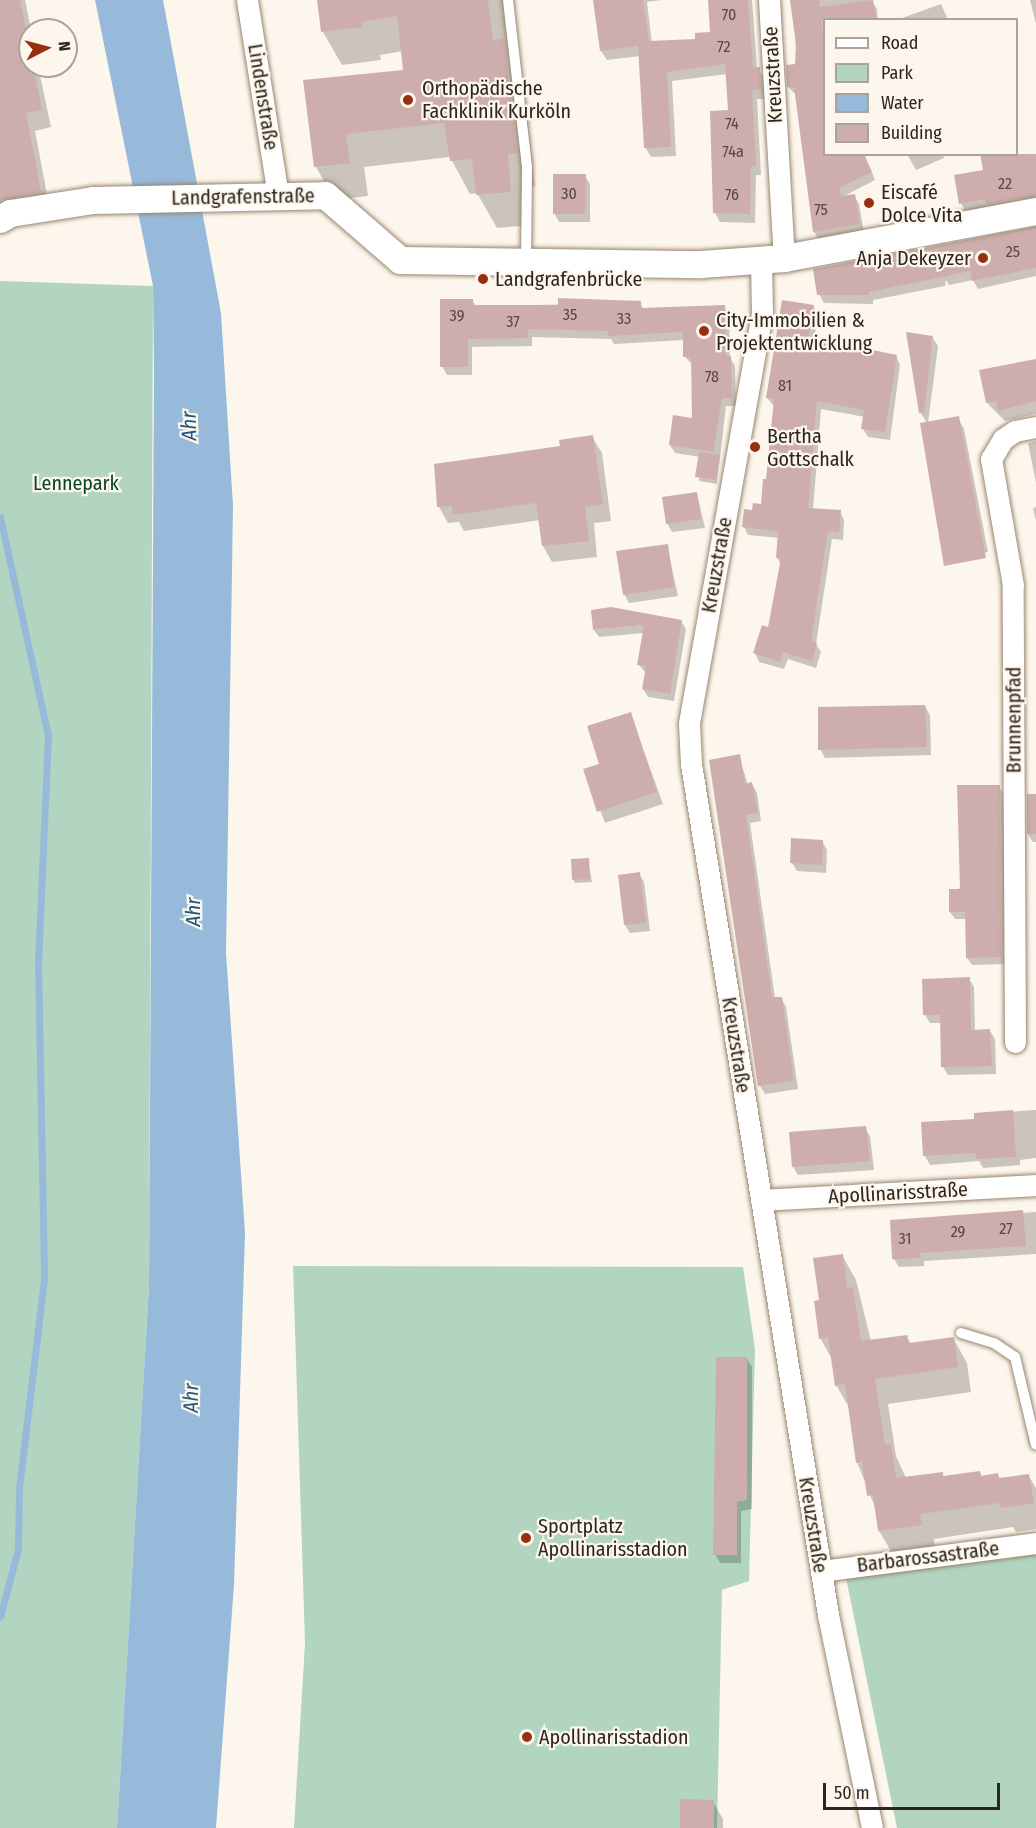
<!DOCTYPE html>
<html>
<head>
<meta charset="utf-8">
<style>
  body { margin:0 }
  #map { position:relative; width:1036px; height:1828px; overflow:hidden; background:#fdf6ec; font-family:"Fira Sans Condensed",sans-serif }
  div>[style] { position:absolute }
  .green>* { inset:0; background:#b1d5c1 }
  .water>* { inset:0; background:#97bada }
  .shadow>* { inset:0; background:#0003 }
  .stream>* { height:7px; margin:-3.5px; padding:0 3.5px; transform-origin:3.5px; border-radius:3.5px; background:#97bada }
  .building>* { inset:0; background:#ceaeac }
  .roads { filter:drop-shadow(0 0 2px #978570) drop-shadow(0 0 2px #978570) }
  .service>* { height:10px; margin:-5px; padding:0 5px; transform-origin:5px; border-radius:5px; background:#fff }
  .minor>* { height:21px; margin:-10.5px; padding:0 10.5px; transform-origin:10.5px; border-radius:10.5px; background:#fff }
  .tertiary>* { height:27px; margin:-13.5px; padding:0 13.5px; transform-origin:13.5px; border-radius:13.5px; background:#fff }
  .dots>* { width:16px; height:16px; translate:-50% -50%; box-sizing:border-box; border:3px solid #fdf6ec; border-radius:50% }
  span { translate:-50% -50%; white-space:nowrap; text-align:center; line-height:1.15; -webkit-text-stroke:4.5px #fdf6ec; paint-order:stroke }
  .number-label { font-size:16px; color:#554842 }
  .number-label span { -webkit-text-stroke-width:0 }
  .street-label { font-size:20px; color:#2d261e }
  .poi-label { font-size:20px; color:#2d261e }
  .left { translate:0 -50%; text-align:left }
  .right { translate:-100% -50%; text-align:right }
  .park-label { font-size:20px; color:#05432c }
  .water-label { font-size:21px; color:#205680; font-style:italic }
  .legend { position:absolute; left:823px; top:18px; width:195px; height:138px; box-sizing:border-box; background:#fdf6ec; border:2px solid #aaa39a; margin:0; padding:8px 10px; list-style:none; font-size:18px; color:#2d261e }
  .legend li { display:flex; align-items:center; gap:12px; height:30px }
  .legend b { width:30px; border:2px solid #aaa39a }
  .north { position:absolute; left:18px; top:18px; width:60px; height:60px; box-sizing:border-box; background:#fdf6ec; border:2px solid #aaa39a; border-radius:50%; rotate:84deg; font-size:16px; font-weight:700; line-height:24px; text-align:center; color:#2d261e }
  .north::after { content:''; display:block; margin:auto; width:21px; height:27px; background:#973012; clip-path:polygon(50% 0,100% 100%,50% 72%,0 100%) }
  .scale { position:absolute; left:823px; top:1783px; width:177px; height:27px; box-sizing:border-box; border:3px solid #2d261e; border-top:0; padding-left:8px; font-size:18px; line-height:21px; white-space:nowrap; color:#2d261e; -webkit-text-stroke:4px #fdf6ec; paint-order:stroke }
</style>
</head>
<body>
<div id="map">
  <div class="green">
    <i style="clip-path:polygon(0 281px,153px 286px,149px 1286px,117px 1828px,0 1828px)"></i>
    <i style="clip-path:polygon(293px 1266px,743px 1267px,755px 1349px,749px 1581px,722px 1590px,717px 1828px,294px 1828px,305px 1643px)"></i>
    <i style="clip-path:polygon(1036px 1550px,1036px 1828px,897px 1828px,846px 1578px)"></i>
  </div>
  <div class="water">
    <i style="clip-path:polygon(95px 0,163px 0,221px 313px,233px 506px,226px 953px,245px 1233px,234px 1585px,216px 1828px,117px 1828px,149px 1286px,154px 372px,153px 286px)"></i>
  </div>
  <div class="shadow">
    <i style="clip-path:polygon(0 0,25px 0,31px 30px,30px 66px,38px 66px,51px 127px,35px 131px,50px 210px,0 220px)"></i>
    <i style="clip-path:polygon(319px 0,513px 0,515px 15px,505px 19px,508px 48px,522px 73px,535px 186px,526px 187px,530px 225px,497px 228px,477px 193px,470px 194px,450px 157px,364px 167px,368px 196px,335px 200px,316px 167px,305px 81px,405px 71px,403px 51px,380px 55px,381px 60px,342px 65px,323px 32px)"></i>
    <i style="clip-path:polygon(594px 0,662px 0,647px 2px,652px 43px,697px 40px,712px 33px,711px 0,752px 0,757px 68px,765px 78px,766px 99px,757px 99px,761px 175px,756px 175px,755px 223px,720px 222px,715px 213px,729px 112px,727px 74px,672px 81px,676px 156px,651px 157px,645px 147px,640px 56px,607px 60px,601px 51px)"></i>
    <i style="clip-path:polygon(793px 0,871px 0,877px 9px,878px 20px,824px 20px,824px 154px,869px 165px,875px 180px,844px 196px,854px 195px,859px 204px,864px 233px,819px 240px,814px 232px,796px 95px,788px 87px,797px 65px)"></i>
    <i style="clip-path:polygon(1030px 0,1036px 0,1036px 24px)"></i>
    <i style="clip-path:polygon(941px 4px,948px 20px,902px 20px,902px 18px)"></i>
    <i style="clip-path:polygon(907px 154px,943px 154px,944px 158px,916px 170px)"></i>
    <i style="clip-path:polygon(1036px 156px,1036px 206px,965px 211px,961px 203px,985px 171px)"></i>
    <i style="clip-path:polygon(585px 176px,590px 184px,590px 222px,559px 222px,554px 213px)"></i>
    <i style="clip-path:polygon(1036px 226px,1036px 276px,978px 289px,973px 280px,949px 285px,946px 280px,945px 286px,873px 300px,873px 304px,824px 303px,819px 294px,815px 270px)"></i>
    <i style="clip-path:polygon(472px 300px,476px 306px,640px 303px,644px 310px,724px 306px,729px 315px,730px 358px,735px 366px,736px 406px,726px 406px,717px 484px,699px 481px,700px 457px,675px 453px,670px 445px,694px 420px,693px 365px,685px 357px,684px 340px,614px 344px,611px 339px,532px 337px,532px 346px,472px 347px,472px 375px,447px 375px,442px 366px)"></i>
    <i style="clip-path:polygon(813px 306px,818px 314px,814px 340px,896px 356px,900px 365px,890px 440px,868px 437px,863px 429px,865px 417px,821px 409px,813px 510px,840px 512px,844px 520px,843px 540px,832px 539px,816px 644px,821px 652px,816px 668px,788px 659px,784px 669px,759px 662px,755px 653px,769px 629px,781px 564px,777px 558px,779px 538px,748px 535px,744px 527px,763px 505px,768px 481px,775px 407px,767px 398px)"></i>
    <i style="clip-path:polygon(933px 338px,938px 346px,928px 423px,958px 418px,964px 429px,988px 552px,948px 560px,927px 423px,920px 412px)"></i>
    <i style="clip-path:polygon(1036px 360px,1036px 414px,1005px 421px,987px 403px)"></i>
    <i style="clip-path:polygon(592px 437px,602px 453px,611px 521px,594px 523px,597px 557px,552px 562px,543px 546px,540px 520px,464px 531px,459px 522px,448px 523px,439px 507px,436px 465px,562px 447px)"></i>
    <i style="clip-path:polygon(1036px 441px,1036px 483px,1028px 443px)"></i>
    <i style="clip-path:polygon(697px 494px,705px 528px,672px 532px,667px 523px)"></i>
    <i style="clip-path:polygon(1036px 507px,1036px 521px,1033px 508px)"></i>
    <i style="clip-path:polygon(667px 545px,678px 596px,629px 603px,624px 594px)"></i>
    <i style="clip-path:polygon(681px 621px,686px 629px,674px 701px,648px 697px,643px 689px,646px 673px,638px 664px,644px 633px,599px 637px,594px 630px)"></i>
    <i style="clip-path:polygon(925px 706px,930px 715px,931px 755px,825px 758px,820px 749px)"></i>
    <i style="clip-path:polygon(630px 713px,663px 804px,605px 823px,585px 770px,601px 765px)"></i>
    <i style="clip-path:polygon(739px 756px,748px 785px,752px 784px,757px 793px,761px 821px,750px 823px,775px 998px,781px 998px,786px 1007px,798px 1089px,765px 1094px,760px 1086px)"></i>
    <i style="clip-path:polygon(999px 786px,1003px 794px,1005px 964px,972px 965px,967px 958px,966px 919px,955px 919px,950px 912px)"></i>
    <i style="clip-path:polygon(1036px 795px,1036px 842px,1033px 842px,1028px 834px)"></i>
    <i style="clip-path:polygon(822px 841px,827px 850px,826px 873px,797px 871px,792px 863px)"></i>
    <i style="clip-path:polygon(588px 860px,592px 882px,575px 883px,573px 879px)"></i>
    <i style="clip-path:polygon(639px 874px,644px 882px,650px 931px,630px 933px,625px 925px)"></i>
    <i style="clip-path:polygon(969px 979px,974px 987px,975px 1031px,990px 1031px,995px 1039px,996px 1074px,948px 1075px,943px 1067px,942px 1023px,930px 1023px,925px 1015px)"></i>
    <i style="clip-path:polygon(1036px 1110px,1036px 1158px,1020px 1160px,1020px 1165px,983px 1168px,979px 1161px,930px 1165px,925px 1156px,923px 1124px,976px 1121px,975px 1114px)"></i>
    <i style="clip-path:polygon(865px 1128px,870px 1136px,874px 1170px,798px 1175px,793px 1167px)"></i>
    <i style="clip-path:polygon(1036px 1212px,1036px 1254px,924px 1261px,924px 1266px,899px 1267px,894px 1259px,891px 1222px)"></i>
    <i style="clip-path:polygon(842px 1255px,856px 1280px,871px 1341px,907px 1336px,911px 1345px,953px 1338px,967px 1363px,971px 1392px,888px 1404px,896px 1456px,906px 1478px,942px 1473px,945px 1478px,980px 1473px,982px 1477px,998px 1475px,1000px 1479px,1028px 1475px,1036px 1488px,1036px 1529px,1016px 1532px,1013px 1527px,934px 1539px,935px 1550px,894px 1556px,879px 1531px,876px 1510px,857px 1462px,850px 1409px,836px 1385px,832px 1359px,820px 1338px,821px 1301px)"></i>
    <i style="clip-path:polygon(747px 1359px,752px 1367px,752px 1509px,741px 1511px,741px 1563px,720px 1563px,715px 1554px)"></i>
    <i style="clip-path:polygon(713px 1802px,723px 1819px,723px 1828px,681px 1828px)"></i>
  </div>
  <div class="stream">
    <i style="left:0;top:517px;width:223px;rotate:77.6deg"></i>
    <i style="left:48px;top:735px;width:225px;rotate:92.5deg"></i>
    <i style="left:38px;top:960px;width:319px;rotate:88.9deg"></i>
    <i style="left:44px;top:1279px;width:212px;rotate:96.8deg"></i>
    <i style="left:19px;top:1490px;width:59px;rotate:91deg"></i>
    <i style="left:18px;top:1549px;width:70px;rotate:104.8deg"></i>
  </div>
  <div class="building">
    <i style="clip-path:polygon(0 0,20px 0,42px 110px,26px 113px,41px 192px,0 200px)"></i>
    <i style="clip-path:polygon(317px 0,488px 0,493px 40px,504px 38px,517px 153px,508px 154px,511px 192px,476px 195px,472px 159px,450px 161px,444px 123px,346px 134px,350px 163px,314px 167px,303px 80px,403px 70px,397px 16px,362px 22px,363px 27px,321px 32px)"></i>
    <i style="clip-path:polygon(593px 0,643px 0,649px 41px,695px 39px,695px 33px,710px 32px,708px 0,748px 0,753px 67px,760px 67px,761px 89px,752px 90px,756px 165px,751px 166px,750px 214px,713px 213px,710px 111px,728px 110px,725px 64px,667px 72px,671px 147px,644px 148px,638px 46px,600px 51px)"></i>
    <i style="clip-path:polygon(790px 0,819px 0,820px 7px,873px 0,876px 20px,821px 20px,825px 44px,825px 154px,864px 154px,872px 172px,839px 188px,841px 196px,855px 194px,860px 224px,813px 232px,794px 87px,787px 87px,786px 65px,795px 64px,796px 45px)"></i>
    <i style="clip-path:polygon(980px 154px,1036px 154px,1036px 196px,986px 204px,985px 199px,959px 204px,954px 175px,983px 170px)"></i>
    <i style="clip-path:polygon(553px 174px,586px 174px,585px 214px,553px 214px)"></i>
    <i style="clip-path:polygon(1036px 227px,1036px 268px,972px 281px,970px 271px,942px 277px,941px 273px,941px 277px,869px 292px,869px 295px,817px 295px,813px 269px)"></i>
    <i style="clip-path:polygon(558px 298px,641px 301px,641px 308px,725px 305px,726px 356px,731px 356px,732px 398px,722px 398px,713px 452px,669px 445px,673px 415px,692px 418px,691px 357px,683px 357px,683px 332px,608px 336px,608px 331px,528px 329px,528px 338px,468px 339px,468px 367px,440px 367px,440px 299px,473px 299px,473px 305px,558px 305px)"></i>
    <i style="clip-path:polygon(782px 300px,814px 305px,809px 337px,897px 355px,885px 432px,861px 429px,864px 410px,817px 401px,808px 508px,841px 510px,839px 532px,828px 531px,811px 641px,817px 643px,812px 661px,783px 652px,780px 662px,753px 653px,762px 625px,768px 627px,781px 558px,776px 558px,778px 531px,742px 527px,744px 509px,752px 510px,753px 503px,761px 504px,763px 479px,766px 479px,774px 399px,766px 398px)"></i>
    <i style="clip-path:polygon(906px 332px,933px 336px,924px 413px,919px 413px)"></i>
    <i style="clip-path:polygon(1036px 359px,1036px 401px,998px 411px,996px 401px,986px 403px,979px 370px)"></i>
    <i style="clip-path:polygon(959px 416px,986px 558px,944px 566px,920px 423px)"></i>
    <i style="clip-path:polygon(593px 435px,603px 504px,585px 507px,589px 541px,542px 546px,536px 503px,453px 515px,452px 506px,437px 507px,434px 464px,560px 446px,559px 440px)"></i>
    <i style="clip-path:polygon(699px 452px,720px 455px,716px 480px,695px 477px)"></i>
    <i style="clip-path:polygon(697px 492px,701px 519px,666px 524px,662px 497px)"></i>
    <i style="clip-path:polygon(668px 544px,674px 587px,623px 595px,616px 551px)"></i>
    <i style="clip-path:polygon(611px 607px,682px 620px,670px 694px,642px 689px,646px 666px,637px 665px,644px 625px,593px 630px,591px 610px)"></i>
    <i style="clip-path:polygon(925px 705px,927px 747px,818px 750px,818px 707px)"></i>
    <i style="clip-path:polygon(631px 712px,657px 792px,597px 812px,583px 769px,599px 764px,587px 726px)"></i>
    <i style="clip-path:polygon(740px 754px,745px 784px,752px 782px,758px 812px,746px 815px,772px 997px,782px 997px,794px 1081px,758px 1086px,709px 760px)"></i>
    <i style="clip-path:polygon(957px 785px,1000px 785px,1001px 957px,966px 958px,965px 912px,949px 912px,949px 889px,960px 889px)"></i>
    <i style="clip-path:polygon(1027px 794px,1036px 794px,1036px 834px,1027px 834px)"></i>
    <i style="clip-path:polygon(791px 838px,823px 840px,822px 865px,790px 863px)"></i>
    <i style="clip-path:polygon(589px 858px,590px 879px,572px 880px,571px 859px)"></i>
    <i style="clip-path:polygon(640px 872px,646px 923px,624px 925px,618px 875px)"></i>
    <i style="clip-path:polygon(970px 977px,971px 1030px,990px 1029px,992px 1066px,941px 1067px,940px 1015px,923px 1015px,922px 979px)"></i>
    <i style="clip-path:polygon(1013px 1110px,1016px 1157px,976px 1159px,976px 1153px,923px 1156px,921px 1122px,974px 1119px,974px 1113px)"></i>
    <i style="clip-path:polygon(866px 1126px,870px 1161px,792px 1167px,789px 1132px)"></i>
    <i style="clip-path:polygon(1023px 1210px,1026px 1246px,920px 1253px,920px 1258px,892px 1259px,890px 1220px)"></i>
    <i style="clip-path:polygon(843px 1254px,847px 1288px,853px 1287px,861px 1341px,907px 1335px,909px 1343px,954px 1337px,958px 1367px,875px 1379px,885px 1445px,891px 1444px,896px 1478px,943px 1472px,943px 1476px,980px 1471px,981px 1476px,998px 1473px,999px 1478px,1029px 1474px,1034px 1503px,1000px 1508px,1000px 1503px,920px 1514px,922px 1525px,878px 1531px,873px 1495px,867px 1496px,862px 1462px,856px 1463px,845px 1384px,835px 1386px,828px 1337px,819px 1339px,814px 1301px,819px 1300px,813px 1258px)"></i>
    <i style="clip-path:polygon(716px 1357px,747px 1357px,747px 1500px,737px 1502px,737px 1555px,713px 1555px)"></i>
    <i style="clip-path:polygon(680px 1799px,714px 1800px,714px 1828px,680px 1828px)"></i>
  </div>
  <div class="roads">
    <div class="service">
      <i style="left:508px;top:0;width:169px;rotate:83.5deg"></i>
      <i style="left:527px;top:168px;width:94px;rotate:90.6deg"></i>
      <i style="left:961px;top:1333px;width:34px;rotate:17deg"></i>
      <i style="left:994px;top:1343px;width:25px;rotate:34deg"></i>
      <i style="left:1015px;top:1357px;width:90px;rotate:76.6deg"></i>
    </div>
    <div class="minor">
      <i style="left:247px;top:0;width:197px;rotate:81deg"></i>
      <i style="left:769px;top:0;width:258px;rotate:86.7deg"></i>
      <i style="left:761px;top:261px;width:52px;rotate:88.9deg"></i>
      <i style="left:762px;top:313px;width:417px;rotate:100.1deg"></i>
      <i style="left:689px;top:724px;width:40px;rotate:87.1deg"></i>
      <i style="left:691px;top:764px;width:862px;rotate:80.85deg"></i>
      <i style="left:828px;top:1615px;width:217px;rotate:78.3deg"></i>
      <i style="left:1015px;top:1042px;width:457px;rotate:-90.3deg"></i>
      <i style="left:1013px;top:585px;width:128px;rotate:-99.9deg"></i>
      <i style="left:991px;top:459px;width:23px;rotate:-59deg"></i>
      <i style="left:1003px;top:439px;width:14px;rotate:-34deg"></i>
      <i style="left:1015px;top:431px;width:21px;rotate:-11deg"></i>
      <i style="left:761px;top:1200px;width:275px;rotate:-3.1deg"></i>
      <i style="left:821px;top:1571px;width:217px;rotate:-7.4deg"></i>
    </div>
    <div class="tertiary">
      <i style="left:0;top:219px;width:12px;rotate:-31deg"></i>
      <i style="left:10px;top:213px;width:84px;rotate:-8.9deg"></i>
      <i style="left:93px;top:200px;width:232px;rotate:-1.2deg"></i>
      <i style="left:325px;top:195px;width:99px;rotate:40.9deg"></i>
      <i style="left:400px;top:260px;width:301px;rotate:0.8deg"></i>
      <i style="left:701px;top:264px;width:83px;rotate:-4.1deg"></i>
      <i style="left:784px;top:258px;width:256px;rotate:-10.6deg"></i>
    </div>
  </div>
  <div class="dots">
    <i style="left:408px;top:100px;background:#973012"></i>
    <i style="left:869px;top:203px;background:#973012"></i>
    <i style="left:983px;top:258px;background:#973012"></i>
    <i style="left:483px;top:279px;background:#973012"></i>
    <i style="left:704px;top:331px;background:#973012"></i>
    <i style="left:755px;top:447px;background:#973012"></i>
    <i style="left:526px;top:1538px;background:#973012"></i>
    <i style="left:527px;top:1737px;background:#973012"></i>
  </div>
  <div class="number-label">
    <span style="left:729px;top:15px">70</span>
    <span style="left:724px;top:47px">72</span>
    <span style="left:732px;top:124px">74</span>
    <span style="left:733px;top:152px">74a</span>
    <span style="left:1005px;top:184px">22</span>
    <span style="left:569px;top:194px">30</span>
    <span style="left:732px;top:195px">76</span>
    <span style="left:821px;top:210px">75</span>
    <span style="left:1013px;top:252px">25</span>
    <span style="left:570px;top:315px">35</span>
    <span style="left:457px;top:316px">39</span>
    <span style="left:624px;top:319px">33</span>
    <span style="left:513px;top:322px">37</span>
    <span style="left:712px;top:377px">78</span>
    <span style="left:785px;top:386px">81</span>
    <span style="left:1006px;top:1229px">27</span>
    <span style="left:958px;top:1232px">29</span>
    <span style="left:905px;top:1239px">31</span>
  </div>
  <div class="street-label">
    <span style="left:773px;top:75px;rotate:-93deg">Kreuzstraße</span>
    <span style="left:263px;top:97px;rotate:81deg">Lindenstraße</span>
    <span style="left:243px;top:197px;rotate:-1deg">Landgrafenstraße</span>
    <span style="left:717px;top:565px;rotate:-80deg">Kreuzstraße</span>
    <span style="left:1014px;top:720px;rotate:-90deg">Brunnenpfad</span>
    <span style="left:736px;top:1045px;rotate:81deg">Kreuzstraße</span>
    <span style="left:898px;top:1193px;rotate:-3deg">Apollinarisstraße</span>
    <span style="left:813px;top:1525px;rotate:81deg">Kreuzstraße</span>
    <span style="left:928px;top:1557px;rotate:-7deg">Barbarossastraße</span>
  </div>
  <div class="poi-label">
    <span class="left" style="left:422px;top:100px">Orthopädische<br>Fachklinik Kurköln</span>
    <span class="left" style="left:881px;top:204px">Eiscafé<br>Dolce Vita</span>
    <span class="right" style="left:971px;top:258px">Anja Dekeyzer</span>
    <span class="left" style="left:495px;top:279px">Landgrafenbrücke</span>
    <span class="left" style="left:716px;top:332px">City-Immobilien &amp;<br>Projektentwicklung</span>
    <span class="left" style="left:767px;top:448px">Bertha<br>Gottschalk</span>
    <span class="left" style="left:538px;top:1538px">Sportplatz<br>Apollinarisstadion</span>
    <span class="left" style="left:539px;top:1737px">Apollinarisstadion</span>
  </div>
  <div class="park-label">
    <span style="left:76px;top:483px">Lennepark</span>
  </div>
  <div class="water-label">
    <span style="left:189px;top:426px;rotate:-91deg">Ahr</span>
    <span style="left:193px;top:912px;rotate:-90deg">Ahr</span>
    <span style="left:191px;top:1398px;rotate:-89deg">Ahr</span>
  </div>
  <ul class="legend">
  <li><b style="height:8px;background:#fff"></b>Road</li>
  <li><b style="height:16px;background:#b1d5c1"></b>Park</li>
  <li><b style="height:16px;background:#97bada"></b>Water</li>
  <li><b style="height:16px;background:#ceaeac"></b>Building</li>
  </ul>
  <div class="north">N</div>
  <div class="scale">50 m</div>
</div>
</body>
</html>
